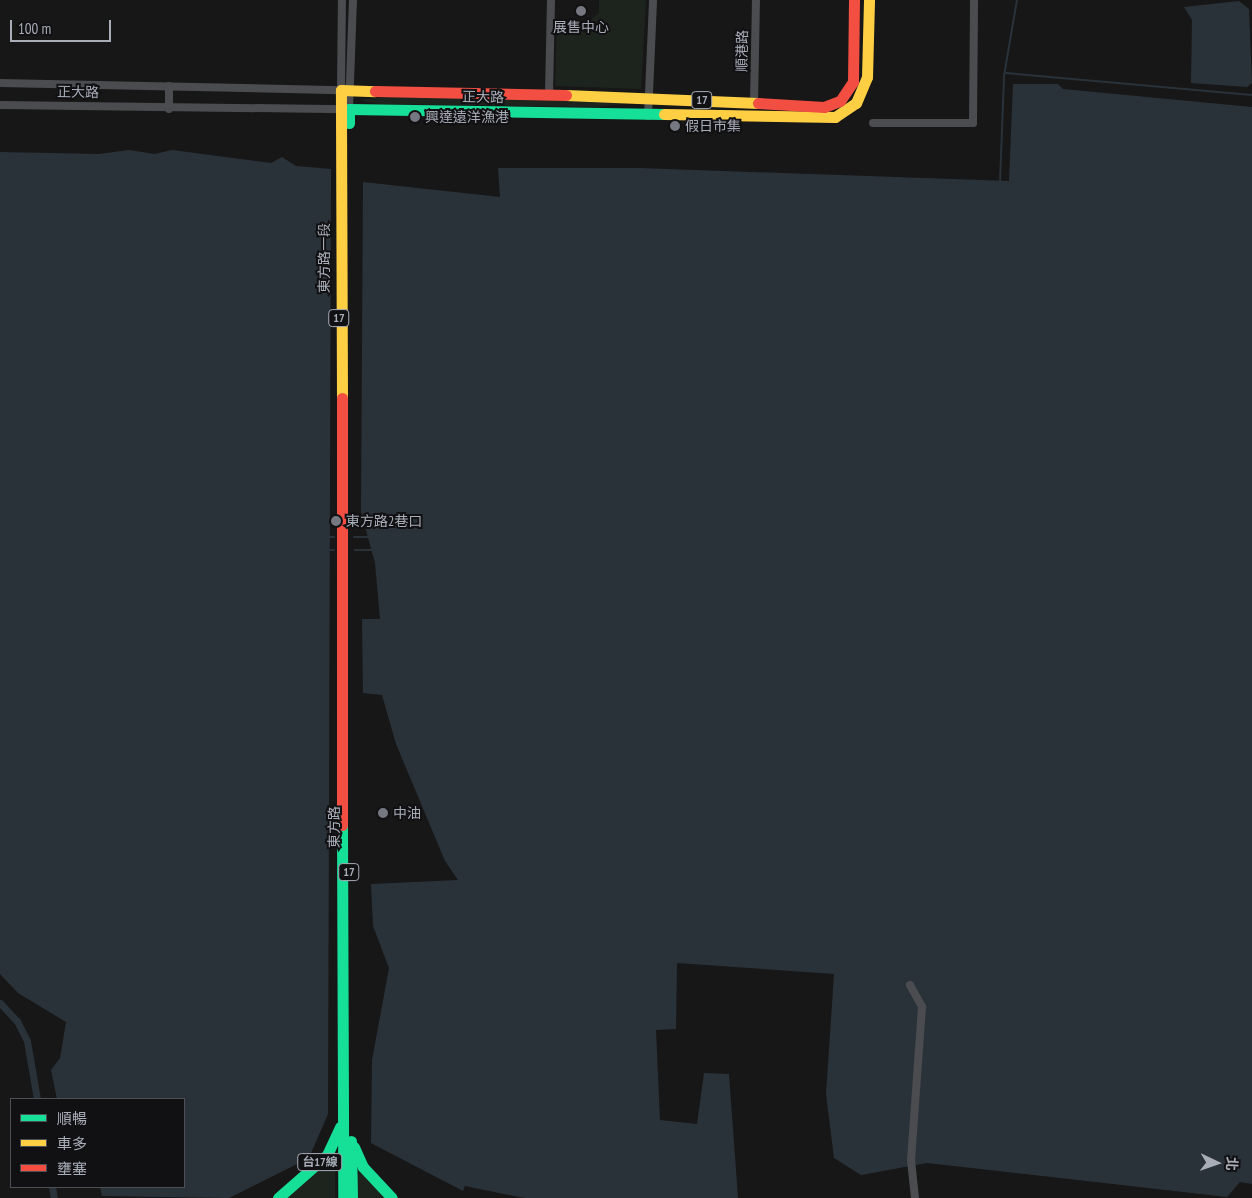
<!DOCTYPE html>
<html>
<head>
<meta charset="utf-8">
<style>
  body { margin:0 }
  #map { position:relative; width:1252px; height:1198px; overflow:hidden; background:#171717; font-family:"PT Sans Narrow","Noto Sans TC",sans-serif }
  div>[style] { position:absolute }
  .green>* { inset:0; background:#1d241e }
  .water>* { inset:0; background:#2a3239 }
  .stream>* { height:2px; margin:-1px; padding:0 1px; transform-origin:1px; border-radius:1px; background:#2a3239 }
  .canal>* { height:7px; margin:-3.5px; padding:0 3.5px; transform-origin:3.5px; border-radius:3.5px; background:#2a3239 }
  .street>* { height:8px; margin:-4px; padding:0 4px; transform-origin:4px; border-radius:4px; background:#4b4c50 }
  .fast>* { height:11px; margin:-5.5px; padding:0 5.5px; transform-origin:5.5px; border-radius:5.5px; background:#16e098 }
  .slow>* { height:11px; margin:-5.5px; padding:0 5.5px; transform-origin:5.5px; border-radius:5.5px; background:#ffcf43 }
  .jam>* { height:11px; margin:-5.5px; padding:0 5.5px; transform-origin:5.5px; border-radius:5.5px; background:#f24e42 }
  .dots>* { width:14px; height:14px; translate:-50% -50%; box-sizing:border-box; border:2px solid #111113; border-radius:50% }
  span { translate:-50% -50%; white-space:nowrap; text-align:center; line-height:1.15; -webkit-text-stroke:4px #111113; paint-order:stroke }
  .shield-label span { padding:1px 4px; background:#111113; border:1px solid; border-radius:4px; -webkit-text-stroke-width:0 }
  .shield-label { font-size:12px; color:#a8adb8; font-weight:700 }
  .poi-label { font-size:14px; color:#a8adb8 }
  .left { translate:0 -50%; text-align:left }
  .street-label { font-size:14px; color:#a8adb8 }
  .legend { position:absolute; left:10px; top:1098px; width:175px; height:90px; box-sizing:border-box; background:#111113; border:1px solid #4d4f55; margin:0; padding:6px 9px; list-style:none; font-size:15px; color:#a8adb8 }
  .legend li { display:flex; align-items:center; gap:10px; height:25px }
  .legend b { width:25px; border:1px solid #4d4f55 }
  .north { position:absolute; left:1192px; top:1138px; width:50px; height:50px; -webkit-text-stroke:4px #111113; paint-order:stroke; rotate:93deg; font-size:14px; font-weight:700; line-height:20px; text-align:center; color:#a8adb8 }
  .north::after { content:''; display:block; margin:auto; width:18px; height:22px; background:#a8adb8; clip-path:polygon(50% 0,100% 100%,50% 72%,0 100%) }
  .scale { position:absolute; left:10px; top:20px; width:101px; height:22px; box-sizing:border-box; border:2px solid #a8adb8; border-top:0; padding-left:6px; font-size:15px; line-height:18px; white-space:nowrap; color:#a8adb8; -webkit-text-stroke:4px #111113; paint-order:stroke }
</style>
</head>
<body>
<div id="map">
  <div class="green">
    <i style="clip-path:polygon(599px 0,646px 0,641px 89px,555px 86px,557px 22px,587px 23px,599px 13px)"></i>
    <i style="clip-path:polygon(403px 95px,641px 102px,596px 107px,378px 104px,359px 100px)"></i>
    <i style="clip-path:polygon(330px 1160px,335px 1161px,335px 1198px,284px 1198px)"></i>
    <i style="clip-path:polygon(361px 1172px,387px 1198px,357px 1198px,357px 1175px)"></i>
  </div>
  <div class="water">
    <i style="clip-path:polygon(1239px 1px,1249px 9px,1252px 83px,1247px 87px,1191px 83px,1192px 20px,1184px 7px)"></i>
    <i style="clip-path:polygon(1013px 84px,1058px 84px,1063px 89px,1252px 107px,1252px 1184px,1240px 1182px,1227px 1197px,927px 1163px,861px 1175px,834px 1158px,826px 1094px,834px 974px,677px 963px,676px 1029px,656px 1030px,660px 1120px,697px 1124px,704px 1073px,729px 1074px,738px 1198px,524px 1198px,465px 1186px,463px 1191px,371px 1143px,372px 1060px,389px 968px,373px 926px,371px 884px,458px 880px,445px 861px,396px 744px,382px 695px,363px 693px,362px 619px,380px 619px,375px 563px,361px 512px,363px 182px,500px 197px,498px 168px,639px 168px,1009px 181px)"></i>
    <i style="clip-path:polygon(129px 150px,155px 154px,172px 150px,271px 163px,282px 157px,296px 166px,331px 169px,328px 1114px,309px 1158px,229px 1198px,102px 1196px,100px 1187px,184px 1187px,184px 1099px,57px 1099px,51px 1070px,60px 1058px,66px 1022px,18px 993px,0 974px,0 152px,99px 154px)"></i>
  </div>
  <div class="stream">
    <i style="left:1006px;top:73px;width:247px;rotate:5.1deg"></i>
    <i style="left:1000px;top:182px;width:106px;rotate:-87.8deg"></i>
    <i style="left:1004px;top:76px;width:77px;rotate:-80.3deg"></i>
    <i style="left:326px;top:537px;width:8px"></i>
    <i style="left:354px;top:537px;width:16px"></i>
    <i style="left:326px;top:550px;width:8px"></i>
    <i style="left:355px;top:550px;width:17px"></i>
  </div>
  <div class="canal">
    <i style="left:0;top:1003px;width:25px;rotate:47deg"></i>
    <i style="left:17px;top:1021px;width:22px;rotate:63deg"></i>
    <i style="left:27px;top:1041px;width:59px;rotate:80.2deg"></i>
    <i style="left:52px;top:1187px;width:11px;rotate:80deg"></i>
  </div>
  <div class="street">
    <i style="left:0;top:83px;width:341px;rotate:1.2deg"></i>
    <i style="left:341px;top:90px;width:90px;rotate:-89.4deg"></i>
    <i style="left:549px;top:95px;width:95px;rotate:-88.8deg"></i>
    <i style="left:754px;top:103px;width:103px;rotate:-88.9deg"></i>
    <i style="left:0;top:105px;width:349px;rotate:0.7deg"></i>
    <i style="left:349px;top:109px;width:109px;rotate:-87.9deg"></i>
    <i style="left:169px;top:109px;width:23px;rotate:-90deg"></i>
    <i style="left:648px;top:116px;width:116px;rotate:-87.5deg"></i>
    <i style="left:873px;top:123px;width:100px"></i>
    <i style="left:973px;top:123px;width:123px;rotate:-89.5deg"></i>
    <i style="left:910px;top:985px;width:25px;rotate:61deg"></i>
    <i style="left:922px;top:1007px;width:153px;rotate:94.1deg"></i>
    <i style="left:911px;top:1160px;width:38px;rotate:84deg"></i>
  </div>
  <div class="fast">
    <i style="left:349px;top:123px;width:14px;rotate:-90deg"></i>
    <i style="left:349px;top:109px;width:315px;rotate:0.9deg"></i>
    <i style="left:342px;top:825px;width:373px;rotate:89.8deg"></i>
    <i style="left:351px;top:1141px;width:57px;rotate:89deg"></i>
    <i style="left:354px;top:1147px;width:22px;rotate:66deg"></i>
    <i style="left:363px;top:1167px;width:42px;rotate:46.9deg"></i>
    <i style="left:278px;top:1198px;width:65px;rotate:-41.3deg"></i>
    <i style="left:327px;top:1155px;width:31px;rotate:-65deg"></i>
  </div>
  <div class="slow">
    <i style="left:566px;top:95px;width:192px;rotate:2.4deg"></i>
    <i style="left:664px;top:114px;width:171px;rotate:1deg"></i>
    <i style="left:835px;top:117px;width:25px;rotate:-34deg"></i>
    <i style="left:856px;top:103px;width:28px;rotate:-67deg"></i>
    <i style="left:867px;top:77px;width:77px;rotate:-88.5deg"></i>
    <i style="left:342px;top:398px;width:308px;rotate:-90.2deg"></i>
    <i style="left:341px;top:90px;width:34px;rotate:2deg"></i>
  </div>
  <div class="jam">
    <i style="left:375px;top:91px;width:191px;rotate:1.2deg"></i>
    <i style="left:758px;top:103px;width:66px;rotate:3.5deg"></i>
    <i style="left:824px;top:107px;width:17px;rotate:-21deg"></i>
    <i style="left:840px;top:101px;width:23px;rotate:-56deg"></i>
    <i style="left:853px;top:82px;width:82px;rotate:-89.3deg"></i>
    <i style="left:342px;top:398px;width:427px;rotate:90deg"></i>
  </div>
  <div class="dots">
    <i style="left:581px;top:11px;background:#757880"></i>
    <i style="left:415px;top:117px;background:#757880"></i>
    <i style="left:675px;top:126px;background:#757880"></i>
    <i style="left:336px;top:521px;background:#757880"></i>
    <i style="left:383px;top:813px;background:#757880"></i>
  </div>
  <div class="shield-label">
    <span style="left:702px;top:100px">17</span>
    <span style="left:339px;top:318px">17</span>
    <span style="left:349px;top:872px">17</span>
    <span style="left:320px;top:1162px">台17線</span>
  </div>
  <div class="poi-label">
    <span style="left:581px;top:27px">展售中心</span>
    <span class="left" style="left:425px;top:117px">興達遠洋漁港</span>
    <span class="left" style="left:685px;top:126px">假日市集</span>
    <span class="left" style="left:346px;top:521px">東方路2巷口</span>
    <span class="left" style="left:393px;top:813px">中油</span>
  </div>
  <div class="street-label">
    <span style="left:742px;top:51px;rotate:-89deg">順港路</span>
    <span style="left:78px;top:92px;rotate:1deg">正大路</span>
    <span style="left:483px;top:97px;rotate:1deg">正大路</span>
    <span style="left:324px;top:258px;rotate:-90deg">東方路一段</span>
    <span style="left:334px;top:827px;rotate:-90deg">東方路</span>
  </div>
  <ul class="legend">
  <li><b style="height:6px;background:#16e098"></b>順暢</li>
  <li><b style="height:6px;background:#ffcf43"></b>車多</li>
  <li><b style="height:6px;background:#f24e42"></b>壅塞</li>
  </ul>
  <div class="north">北</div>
  <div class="scale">100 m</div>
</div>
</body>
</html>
